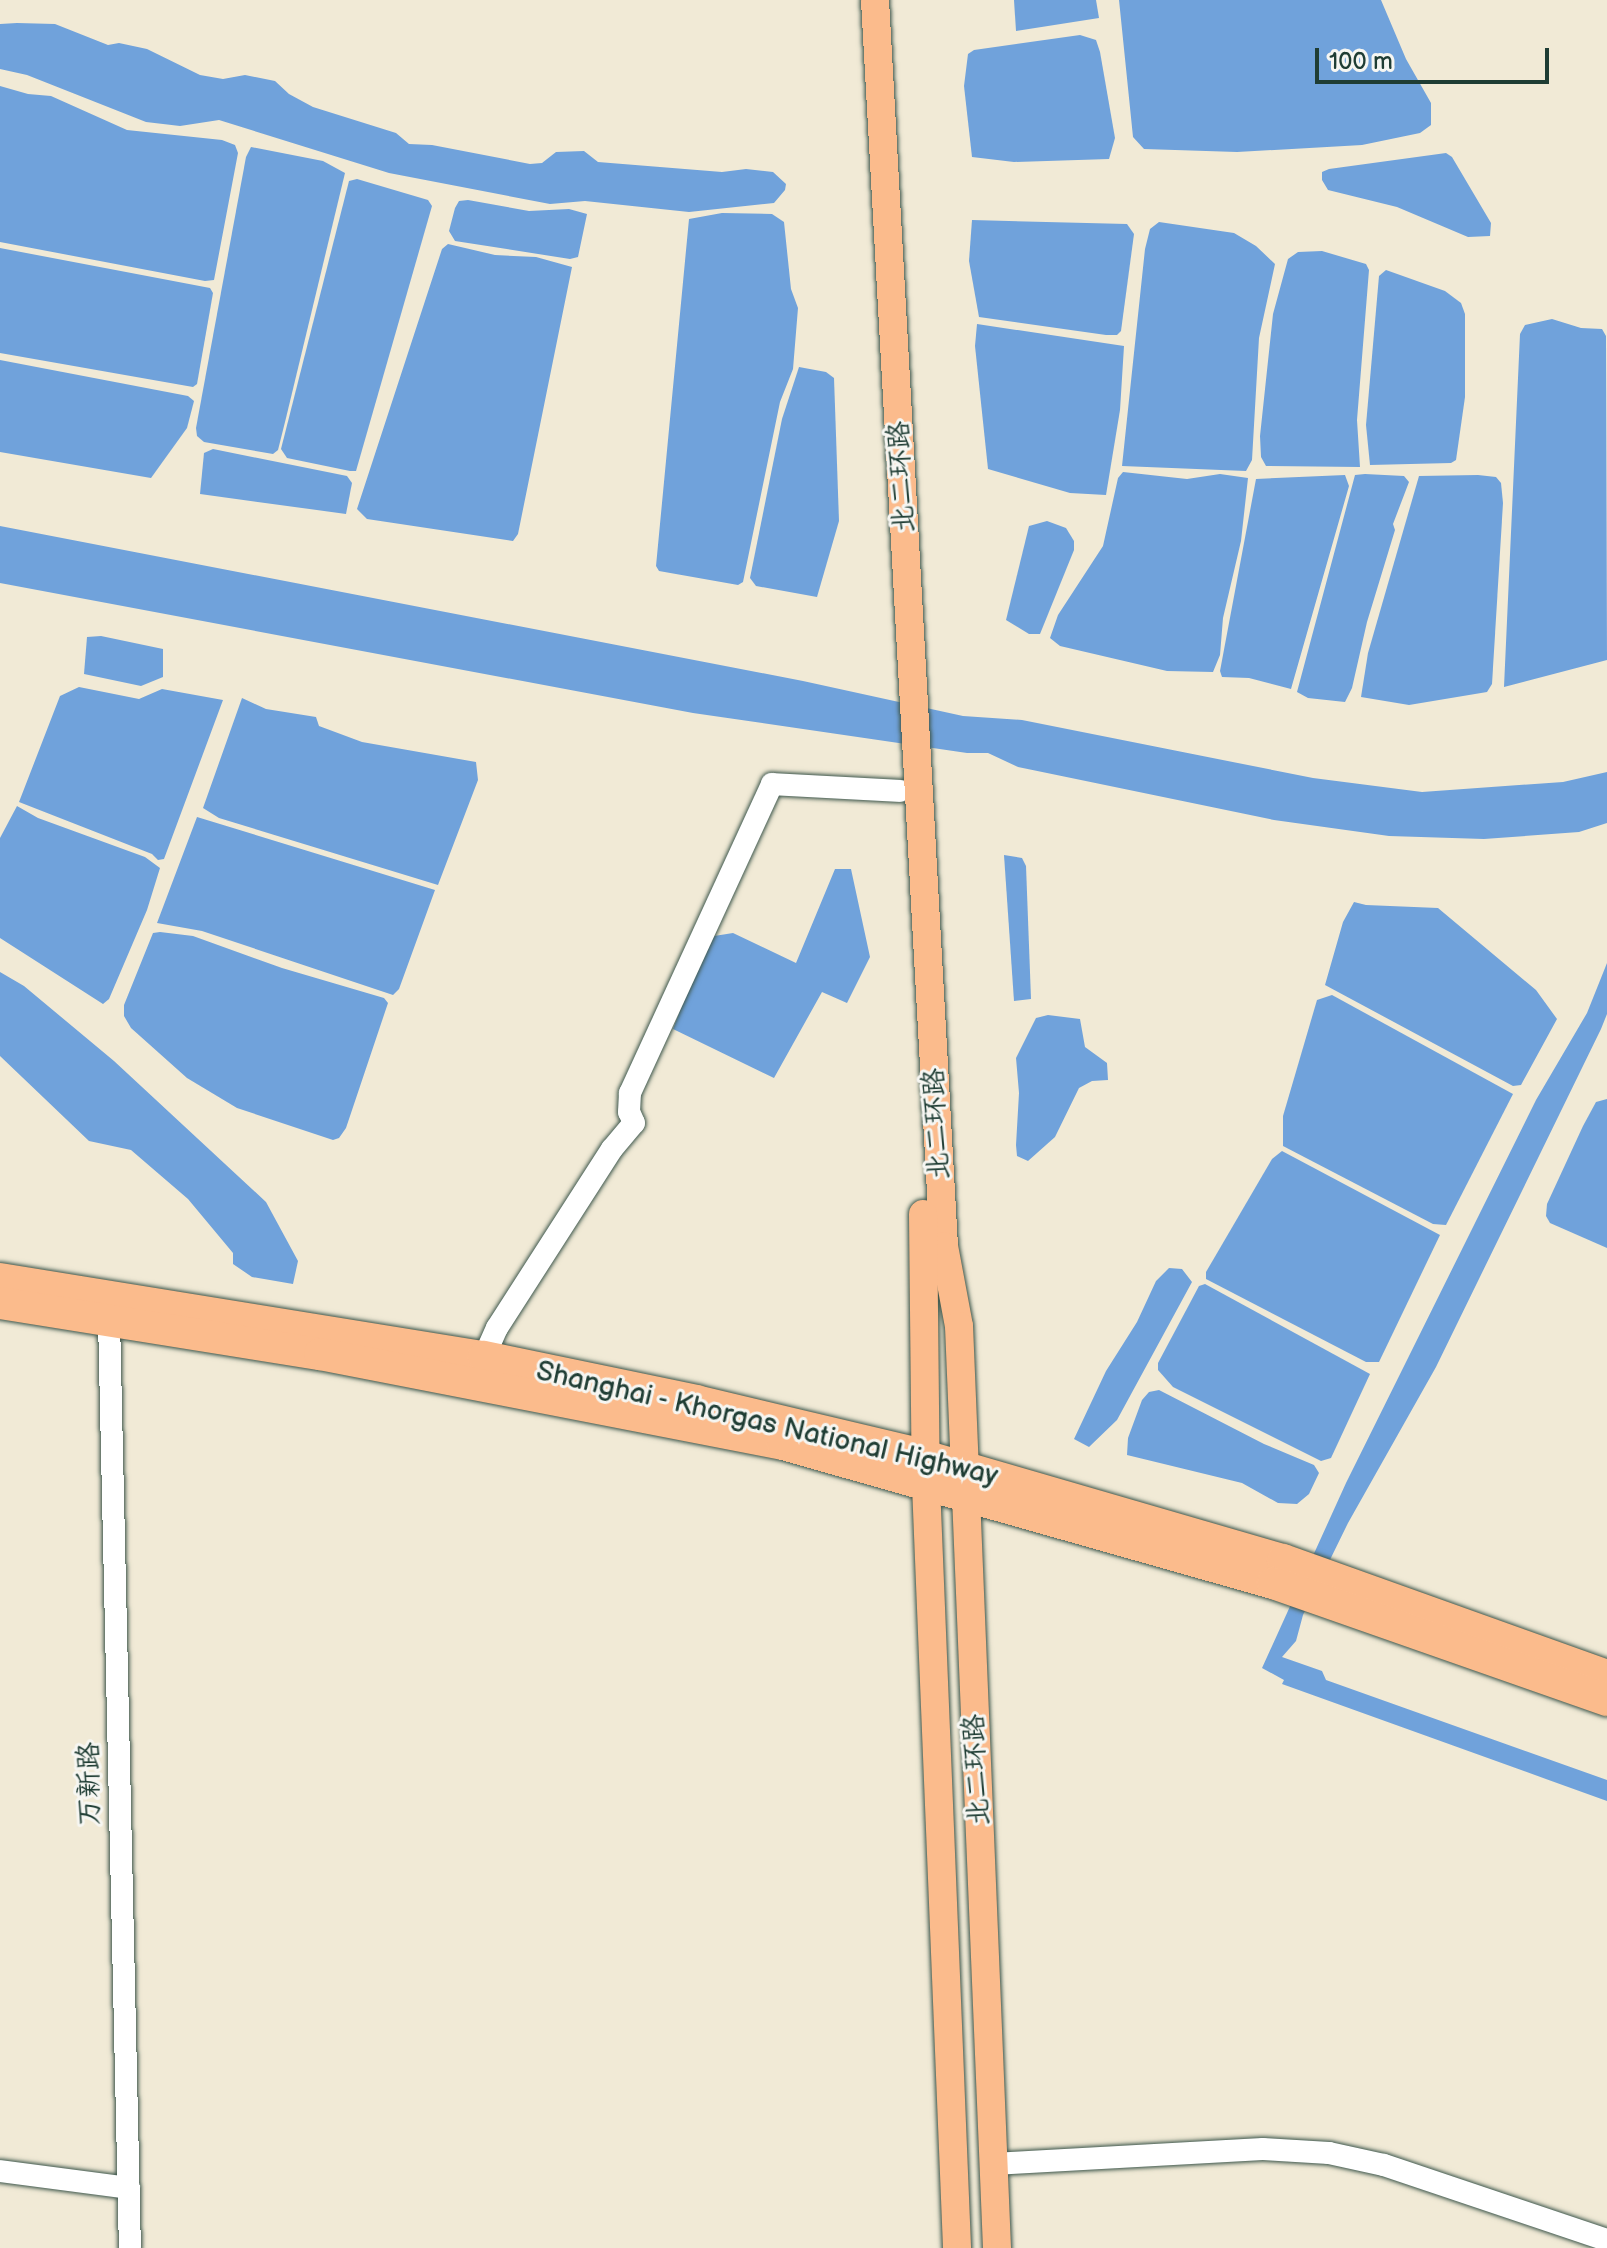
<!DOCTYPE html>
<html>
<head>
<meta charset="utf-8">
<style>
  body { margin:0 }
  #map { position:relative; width:1607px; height:2248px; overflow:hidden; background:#f1ead6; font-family:"Balsamiq Sans","LXGW WenKai TC",sans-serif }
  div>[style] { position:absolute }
  .water>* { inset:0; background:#70a2db }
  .roads { filter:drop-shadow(0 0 2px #3e574c) drop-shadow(0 0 2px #3e574c) }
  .minor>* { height:22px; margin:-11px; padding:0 11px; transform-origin:11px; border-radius:11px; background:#fff }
  .major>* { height:28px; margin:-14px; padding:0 14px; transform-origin:14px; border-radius:14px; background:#fbbb8c }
  .highway>* { height:32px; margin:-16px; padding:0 16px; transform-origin:16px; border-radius:16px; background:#fbbb8c }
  span { translate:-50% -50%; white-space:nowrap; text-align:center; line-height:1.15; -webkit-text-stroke:6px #f6f6f2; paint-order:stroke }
  .street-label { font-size:28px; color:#1f3d34 }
  .scale { position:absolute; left:1315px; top:48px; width:234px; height:36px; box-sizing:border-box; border:4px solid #1f3d34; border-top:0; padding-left:10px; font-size:24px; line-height:28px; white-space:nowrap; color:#1f3d34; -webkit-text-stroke:6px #f6f6f2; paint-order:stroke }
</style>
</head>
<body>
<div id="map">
  <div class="water">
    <i style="clip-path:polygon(1014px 0,1096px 0,1099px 18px,1016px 31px)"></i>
    <i style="clip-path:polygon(1119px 0,1381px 0,1406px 59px,1431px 103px,1431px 125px,1420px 133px,1362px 145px,1237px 152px,1144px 149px,1133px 137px)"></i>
    <i style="clip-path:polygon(17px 23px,55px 24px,108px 45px,119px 43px,147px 49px,200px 75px,223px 79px,245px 75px,275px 81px,289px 94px,313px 107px,396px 133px,409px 144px,432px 145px,530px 164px,542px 163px,556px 152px,584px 151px,598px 162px,722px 172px,746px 169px,773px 172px,786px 184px,785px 190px,774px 203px,689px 212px,585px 201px,550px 204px,389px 173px,219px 120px,180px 126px,146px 122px,27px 75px,0 69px,0 24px)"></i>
    <i style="clip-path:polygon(1080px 35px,1096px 40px,1100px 52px,1115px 138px,1109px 159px,1014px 162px,972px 157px,964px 86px,968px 54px,974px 50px)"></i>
    <i style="clip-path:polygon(0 86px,28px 94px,51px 96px,127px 130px,222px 140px,235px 145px,238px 153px,214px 280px,205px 281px,0 242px)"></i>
    <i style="clip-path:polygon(251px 147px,323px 161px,345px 173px,286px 418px,278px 450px,273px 454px,204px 442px,197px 436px,196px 428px,246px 157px)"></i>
    <i style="clip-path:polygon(1446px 153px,1452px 157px,1491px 223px,1490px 236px,1468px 237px,1397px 207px,1328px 190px,1322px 180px,1322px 172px,1329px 169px)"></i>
    <i style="clip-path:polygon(357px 179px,428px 200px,432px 206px,356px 471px,350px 471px,287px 458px,281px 449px,349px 181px)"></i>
    <i style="clip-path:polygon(468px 200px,529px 211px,569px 209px,587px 214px,578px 257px,570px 259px,455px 241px,449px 231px,455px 208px,459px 201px)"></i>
    <i style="clip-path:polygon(722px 213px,772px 214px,784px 222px,791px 289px,798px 308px,793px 369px,780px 402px,743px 582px,738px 585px,659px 571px,656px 566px,689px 219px)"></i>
    <i style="clip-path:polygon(972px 220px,1127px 224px,1134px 234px,1121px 331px,1117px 335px,1106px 335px,979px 317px,969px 261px)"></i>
    <i style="clip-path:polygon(1159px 222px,1234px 233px,1256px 246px,1275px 264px,1259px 338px,1252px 460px,1246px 471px,1122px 466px,1145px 249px,1150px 229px)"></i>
    <i style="clip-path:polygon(448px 244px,495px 255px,536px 257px,572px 267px,518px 534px,513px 541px,367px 519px,357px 509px,442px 249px)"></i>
    <i style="clip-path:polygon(0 248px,210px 288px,213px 293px,197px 384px,193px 387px,0 353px)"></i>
    <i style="clip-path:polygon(1322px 251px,1366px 264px,1369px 270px,1357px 420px,1360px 467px,1266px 466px,1261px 457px,1260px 436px,1273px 314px,1288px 259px,1298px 252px)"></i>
    <i style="clip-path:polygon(1386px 270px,1445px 291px,1461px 303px,1465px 314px,1465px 397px,1456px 460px,1451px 463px,1370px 465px,1366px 425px,1379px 276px)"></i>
    <i style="clip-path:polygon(1552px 319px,1581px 328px,1602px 329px,1606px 336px,1607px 660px,1504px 687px,1520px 334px,1525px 325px)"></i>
    <i style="clip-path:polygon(977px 324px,1124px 346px,1120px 410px,1106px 495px,1070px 493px,988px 469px,975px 346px)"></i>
    <i style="clip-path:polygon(0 360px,188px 396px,194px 401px,187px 428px,151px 478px,0 452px)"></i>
    <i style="clip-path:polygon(799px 367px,826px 372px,834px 378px,839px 521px,817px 597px,756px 586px,750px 578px,782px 419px)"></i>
    <i style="clip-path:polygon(213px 449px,347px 476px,352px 483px,346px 514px,200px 494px,204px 453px)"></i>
    <i style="clip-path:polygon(1123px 472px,1187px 479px,1220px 474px,1248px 478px,1241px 541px,1223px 618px,1220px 655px,1213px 672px,1167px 671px,1060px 646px,1050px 638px,1058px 615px,1103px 546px,1118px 478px)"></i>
    <i style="clip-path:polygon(1365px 474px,1404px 476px,1409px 482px,1393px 524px,1395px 530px,1367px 622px,1352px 688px,1345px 702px,1308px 698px,1297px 692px,1355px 475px)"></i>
    <i style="clip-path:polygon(1345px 475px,1349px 486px,1291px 689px,1249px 678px,1222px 677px,1220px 671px,1256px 479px)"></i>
    <i style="clip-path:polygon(1478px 475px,1496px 477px,1501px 483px,1503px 503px,1492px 684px,1487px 692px,1409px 705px,1361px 697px,1368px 653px,1419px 476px)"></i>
    <i style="clip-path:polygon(1047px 521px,1066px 528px,1074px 541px,1074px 550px,1040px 634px,1029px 634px,1006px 620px,1029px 526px)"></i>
    <i style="clip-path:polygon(0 526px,803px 681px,963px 716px,1022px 720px,1313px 778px,1422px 792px,1563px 782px,1607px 772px,1607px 823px,1579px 832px,1484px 839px,1389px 836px,1274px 820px,1018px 767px,988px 753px,967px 753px,693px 713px,0 583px)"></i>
    <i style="clip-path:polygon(101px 636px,163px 649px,163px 677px,141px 686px,84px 674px,87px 637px)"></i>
    <i style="clip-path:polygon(79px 687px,139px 699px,162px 689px,223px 700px,164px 859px,158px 860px,152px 854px,19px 802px,60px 696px)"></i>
    <i style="clip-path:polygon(242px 698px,266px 709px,316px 717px,319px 726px,362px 742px,476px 762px,478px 780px,438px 885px,219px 818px,203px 808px)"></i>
    <i style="clip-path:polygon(17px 806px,38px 818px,145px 857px,160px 868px,147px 910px,109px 999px,103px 1004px,0 938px,0 838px)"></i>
    <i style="clip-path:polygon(197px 817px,435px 890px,399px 989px,393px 995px,202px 931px,157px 923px)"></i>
    <i style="clip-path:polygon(1004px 855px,1022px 858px,1026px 866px,1031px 999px,1014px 1001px)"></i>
    <i style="clip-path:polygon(835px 869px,851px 869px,870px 957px,847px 1003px,822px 992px,774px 1078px,673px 1029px,708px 937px,733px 933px,796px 963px)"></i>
    <i style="clip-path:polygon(1354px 902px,1366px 905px,1438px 908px,1536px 990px,1557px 1019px,1521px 1085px,1513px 1086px,1325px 985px,1343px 922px)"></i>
    <i style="clip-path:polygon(160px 932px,193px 936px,282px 968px,384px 998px,388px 1003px,346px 1128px,339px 1138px,333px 1140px,237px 1108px,187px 1078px,131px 1028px,124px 1016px,124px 1005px,153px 933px)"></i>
    <i style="clip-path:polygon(1607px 963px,1607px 1014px,1601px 1029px,1436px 1367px,1348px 1523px,1303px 1615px,1296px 1641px,1282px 1657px,1322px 1671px,1326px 1680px,1607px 1780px,1607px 1801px,1282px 1684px,1284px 1680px,1262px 1668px,1346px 1483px,1536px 1100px,1587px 1013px)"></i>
    <i style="clip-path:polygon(0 972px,24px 986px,114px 1061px,266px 1202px,298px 1261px,293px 1284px,252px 1277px,233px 1264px,233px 1253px,188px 1199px,131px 1150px,89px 1141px,0 1056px)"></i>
    <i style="clip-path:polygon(1332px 995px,1513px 1094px,1446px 1225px,1433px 1224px,1283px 1146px,1283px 1116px,1317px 1000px)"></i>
    <i style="clip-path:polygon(1048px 1015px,1080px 1019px,1085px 1047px,1107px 1063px,1108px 1080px,1092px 1081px,1079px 1088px,1055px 1137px,1028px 1161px,1017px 1156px,1016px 1145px,1019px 1093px,1016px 1058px,1036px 1018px)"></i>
    <i style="clip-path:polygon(1607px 1099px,1607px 1248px,1550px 1223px,1546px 1216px,1547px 1204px,1583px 1126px,1596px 1102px)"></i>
    <i style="clip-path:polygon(1282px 1151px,1440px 1235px,1379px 1362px,1366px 1362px,1206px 1279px,1206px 1272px,1272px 1159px)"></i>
    <i style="clip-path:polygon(1169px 1268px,1182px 1269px,1192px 1282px,1117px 1420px,1089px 1447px,1074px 1439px,1106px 1371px,1137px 1322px,1156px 1281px)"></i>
    <i style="clip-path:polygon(1205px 1284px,1370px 1374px,1331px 1458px,1321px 1461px,1173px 1387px,1158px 1370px,1158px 1363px,1199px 1286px)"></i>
    <i style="clip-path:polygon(1159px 1390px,1264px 1444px,1314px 1465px,1319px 1473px,1309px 1494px,1297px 1504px,1278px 1503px,1242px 1483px,1127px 1455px,1128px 1438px,1142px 1400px,1149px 1392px)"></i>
  </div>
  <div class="roads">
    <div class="minor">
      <i style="left:109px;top:1319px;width:929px;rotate:88.71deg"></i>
      <i style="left:484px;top:1357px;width:32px;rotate:-66deg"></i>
      <i style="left:497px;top:1328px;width:213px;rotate:-57.3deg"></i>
      <i style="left:612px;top:1149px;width:34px;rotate:-50deg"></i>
      <i style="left:634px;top:1123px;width:12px;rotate:-114deg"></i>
      <i style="left:629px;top:1112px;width:19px;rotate:-87deg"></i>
      <i style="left:630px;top:1093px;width:340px;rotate:-65.3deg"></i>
      <i style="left:772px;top:784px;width:128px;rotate:3.1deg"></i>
      <i style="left:993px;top:2164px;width:270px;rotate:-3.2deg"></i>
      <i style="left:1263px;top:2149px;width:66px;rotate:3.5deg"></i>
      <i style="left:1329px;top:2153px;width:56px;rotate:12.3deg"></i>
      <i style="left:1384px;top:2165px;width:235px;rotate:18.6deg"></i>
      <i style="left:0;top:2171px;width:130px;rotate:7.5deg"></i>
    </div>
    <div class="major">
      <i style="left:875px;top:0;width:1248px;rotate:86.83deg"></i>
      <i style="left:944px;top:1246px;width:81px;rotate:79.4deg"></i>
      <i style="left:959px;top:1326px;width:923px;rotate:87.64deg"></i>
      <i style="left:923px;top:1214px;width:271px;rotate:89.4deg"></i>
      <i style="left:926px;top:1485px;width:764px;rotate:87.67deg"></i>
    </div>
    <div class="highway">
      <i style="left:0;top:1279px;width:490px;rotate:9.2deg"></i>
      <i style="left:484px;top:1357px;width:217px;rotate:11.7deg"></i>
      <i style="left:696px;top:1401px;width:224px;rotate:13.4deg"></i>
      <i style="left:914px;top:1453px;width:384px;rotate:16.2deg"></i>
      <i style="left:1283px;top:1560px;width:344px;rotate:19.7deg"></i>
      <i style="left:0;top:1303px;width:324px;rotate:9.1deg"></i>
      <i style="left:320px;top:1354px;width:472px;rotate:11deg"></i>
      <i style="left:783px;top:1444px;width:509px;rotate:15.84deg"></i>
      <i style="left:1273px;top:1583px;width:354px;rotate:19.3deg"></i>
    </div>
  </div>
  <div class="street-label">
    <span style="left:902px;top:477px;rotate:-93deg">北二环路</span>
    <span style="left:937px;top:1124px;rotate:-93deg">北二环路</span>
    <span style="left:767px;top:1424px;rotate:13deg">Shanghai - Khorgas National Highway</span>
    <span style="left:977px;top:1770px;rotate:-93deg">北二环路</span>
    <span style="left:90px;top:1784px;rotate:-91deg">万新路</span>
  </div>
  <div class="scale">100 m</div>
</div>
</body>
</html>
